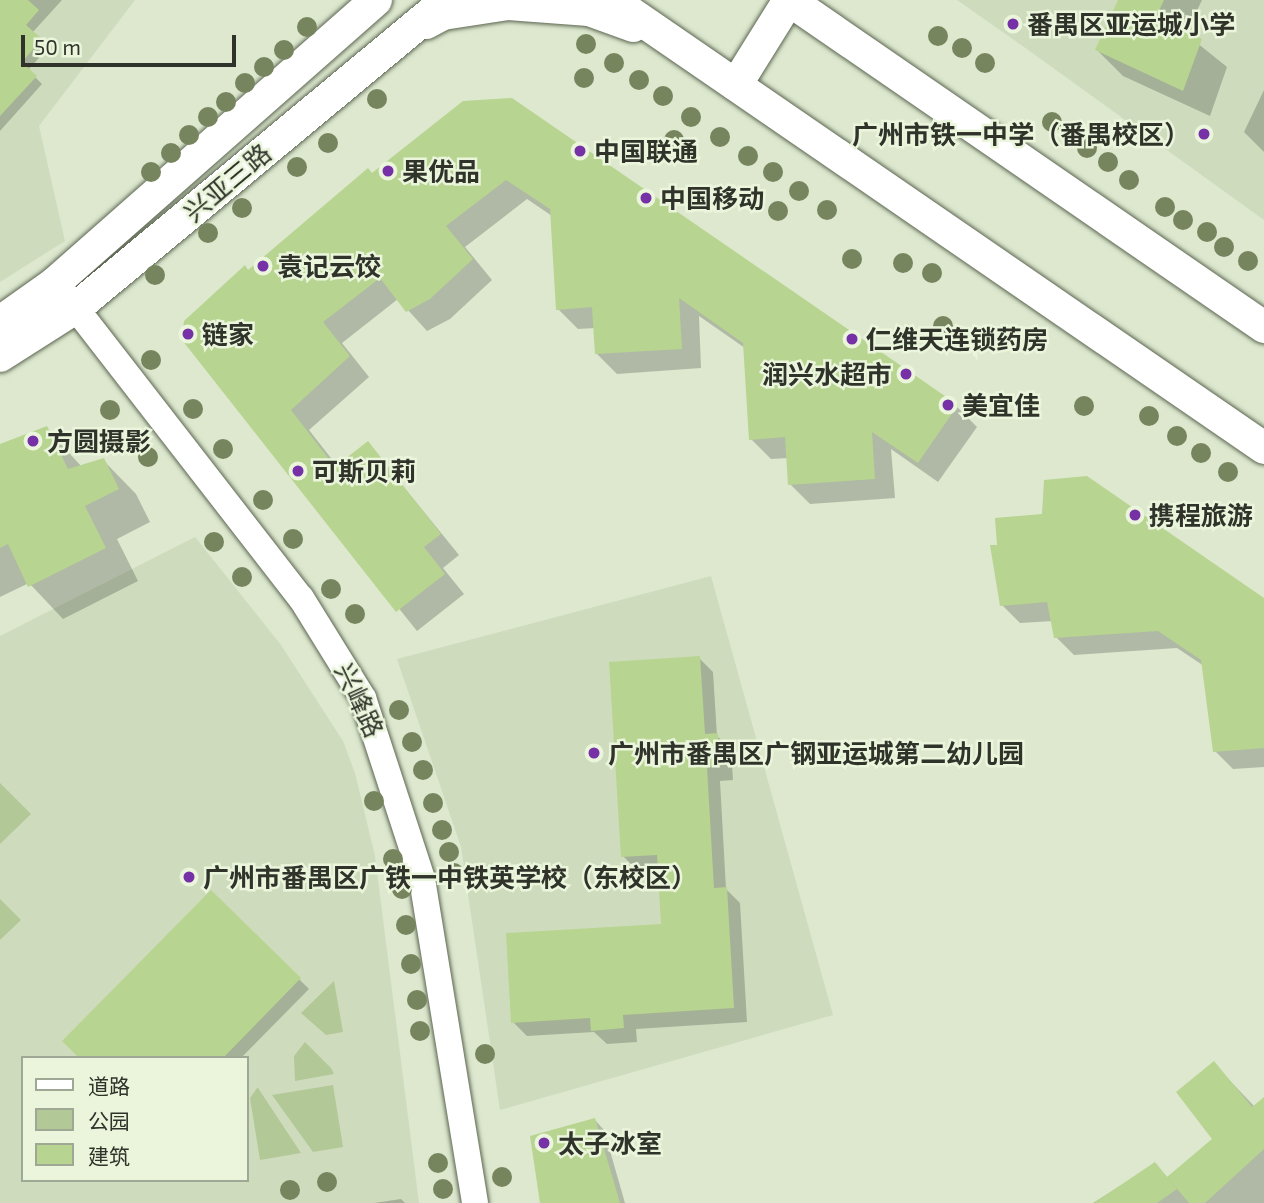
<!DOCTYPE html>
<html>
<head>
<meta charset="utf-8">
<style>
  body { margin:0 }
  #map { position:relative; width:1264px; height:1203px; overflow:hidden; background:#dde8cf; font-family:"Exo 2","Noto Sans SC",sans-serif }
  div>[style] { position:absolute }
  .built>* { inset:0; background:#cedcbd }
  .green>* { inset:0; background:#b2c897 }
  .shadow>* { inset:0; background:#0003 }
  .building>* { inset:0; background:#b7d490 }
  .roads { filter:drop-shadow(0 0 2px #5b6550) drop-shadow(0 0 2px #5b6550) }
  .minor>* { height:26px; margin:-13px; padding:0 13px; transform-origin:13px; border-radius:13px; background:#fff }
  .tertiary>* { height:32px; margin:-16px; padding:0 16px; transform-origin:16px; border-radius:16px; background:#fff }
  .trees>* { width:20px; height:20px; margin:-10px; border-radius:50%; background:#77855e }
  .dots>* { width:19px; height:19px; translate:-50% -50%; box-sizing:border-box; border:4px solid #eaf5dc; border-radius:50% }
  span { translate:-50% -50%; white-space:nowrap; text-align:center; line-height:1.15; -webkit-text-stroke:5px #eaf5dc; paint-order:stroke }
  .poi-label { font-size:26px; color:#2f332a; font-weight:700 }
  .left { translate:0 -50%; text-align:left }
  .right { translate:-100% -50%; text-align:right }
  .street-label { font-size:26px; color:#2f332a }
  .legend { position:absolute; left:21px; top:1056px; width:228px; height:126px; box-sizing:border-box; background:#eaf5dc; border:2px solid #9fa795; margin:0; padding:9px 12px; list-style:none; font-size:21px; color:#2f332a }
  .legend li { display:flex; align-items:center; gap:14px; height:35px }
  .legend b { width:35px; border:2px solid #9fa795 }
  .scale { position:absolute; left:21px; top:35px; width:215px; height:32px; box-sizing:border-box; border:4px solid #2f332a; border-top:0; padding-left:9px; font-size:21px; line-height:24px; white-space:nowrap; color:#2f332a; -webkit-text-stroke:5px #eaf5dc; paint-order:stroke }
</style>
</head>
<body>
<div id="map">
  <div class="built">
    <i style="clip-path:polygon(0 0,135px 0,39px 126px,65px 241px,0 282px)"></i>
    <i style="clip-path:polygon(957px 0,1264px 0,1264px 220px,1024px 47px)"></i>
    <i style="clip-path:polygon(evenodd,195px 537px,281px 645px,343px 741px,355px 773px,375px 856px,419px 1203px,0 1203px,0 636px,195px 537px,23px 1058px,247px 1058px,247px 1180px,23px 1180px,23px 1058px)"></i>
    <i style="clip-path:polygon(711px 576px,833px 1015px,500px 1110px,461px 847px,397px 659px)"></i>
  </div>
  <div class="green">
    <i style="clip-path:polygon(0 783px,31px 814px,0 844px)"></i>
    <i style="clip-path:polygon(0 899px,21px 920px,0 940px)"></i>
    <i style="clip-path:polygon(334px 981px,343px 1032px,326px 1035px,301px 1013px)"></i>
    <i style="clip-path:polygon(305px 1042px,331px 1068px,334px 1074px,295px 1081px,294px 1056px)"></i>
    <i style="clip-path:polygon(333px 1085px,343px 1147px,313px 1152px,272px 1095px)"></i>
    <i style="clip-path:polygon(257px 1088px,258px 1088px,301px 1153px,260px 1160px,250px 1098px)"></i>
  </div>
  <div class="shadow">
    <i style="clip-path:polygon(11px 0,62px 0,32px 33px,48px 48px,28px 70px,42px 84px,0 131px,0 11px)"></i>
    <i style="clip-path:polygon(1120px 0,1202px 0,1186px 34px,1227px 67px,1210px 116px,1123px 76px,1097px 50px)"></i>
    <i style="clip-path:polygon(1264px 90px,1264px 152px,1244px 132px)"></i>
    <i style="clip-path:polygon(512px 100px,957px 407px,977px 427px,938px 482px,891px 449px,895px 498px,810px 504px,790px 484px,788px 458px,771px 459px,751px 439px,745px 348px,699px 316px,701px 368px,617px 374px,597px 354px,595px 328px,578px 329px,558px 309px,552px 216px,527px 199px,465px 247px,492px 280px,450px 319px,427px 331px,398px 299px,342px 343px,369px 377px,309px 430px,338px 467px,368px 443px,459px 555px,443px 568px,464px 594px,417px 631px,184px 340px,249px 272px,372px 174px)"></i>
    <i style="clip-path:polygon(47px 429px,82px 467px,103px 460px,136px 494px,150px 522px,117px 539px,138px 581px,63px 619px,29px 583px,0 597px,0 447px)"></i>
    <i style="clip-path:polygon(992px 547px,1264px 600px,1264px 767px,1233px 769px,1215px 751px,1204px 666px,1177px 648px,1074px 655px,1056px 637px,1053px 621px,1020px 623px,1002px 605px)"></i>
    <i style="clip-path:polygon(699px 658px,713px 672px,717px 736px,731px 749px,733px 780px,720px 781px,726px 889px,740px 903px,747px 1022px,636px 1029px,637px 1042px,607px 1044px,594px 1032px,527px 1036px,513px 1022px,662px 925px,659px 869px,637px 870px,623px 856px)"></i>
    <i style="clip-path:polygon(211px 892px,309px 989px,241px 1058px,81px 1058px)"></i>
    <i style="clip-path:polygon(1213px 1063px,1255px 1107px,1264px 1100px,1264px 1203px,1093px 1203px,1155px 1164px,1168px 1178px,1215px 1139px)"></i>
    <i style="clip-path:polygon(595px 1120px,604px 1130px,625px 1203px,542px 1203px)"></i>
    <i style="clip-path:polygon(401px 1199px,405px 1203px,374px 1203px)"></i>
  </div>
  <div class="building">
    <i style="clip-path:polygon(0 0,28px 0,39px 10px,26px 25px,42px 39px,22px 62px,37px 76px,0 116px)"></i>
    <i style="clip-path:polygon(1118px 0,1164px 0,1156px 17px,1202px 39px,1183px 91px,1095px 50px)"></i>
    <i style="clip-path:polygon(512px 98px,958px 405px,918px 463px,872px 432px,875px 479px,788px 485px,785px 437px,749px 440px,743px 343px,679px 298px,682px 349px,595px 354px,592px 307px,556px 310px,550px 209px,506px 180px,446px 226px,473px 259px,430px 299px,406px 312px,380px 278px,323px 322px,350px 356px,291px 410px,335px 467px,368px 441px,441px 534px,424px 547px,445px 574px,396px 612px,182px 340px,184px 321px,245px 265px,248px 270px,368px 168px,372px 173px,463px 101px)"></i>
    <i style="clip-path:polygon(47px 426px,68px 469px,104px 458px,119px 489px,85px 506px,106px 548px,28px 587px,8px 544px,0 548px,0 444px)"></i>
    <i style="clip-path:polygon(1087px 476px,1264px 598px,1264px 748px,1213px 752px,1201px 660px,1158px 631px,1054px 638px,1047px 602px,1000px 606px,990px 545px,997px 545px,995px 518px,1042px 514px,1044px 480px)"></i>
    <i style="clip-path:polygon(700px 656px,705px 734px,718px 733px,719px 766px,707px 767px,714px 888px,727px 887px,734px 1008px,623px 1015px,624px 1028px,591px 1031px,590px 1018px,511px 1023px,506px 933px,661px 924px,657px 855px,621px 857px,609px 662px)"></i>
    <i style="clip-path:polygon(211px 890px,301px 978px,223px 1058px,79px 1058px,62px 1041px)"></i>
    <i style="clip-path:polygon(1214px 1061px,1252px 1107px,1264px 1097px,1264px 1149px,1205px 1203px,1189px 1203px,1167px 1177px,1212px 1139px,1176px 1092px)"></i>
    <i style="clip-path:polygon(595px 1118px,620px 1203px,540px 1203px,530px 1136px)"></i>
    <i style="clip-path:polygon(1155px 1162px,1177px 1189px,1157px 1203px,1094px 1203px)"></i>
  </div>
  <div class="roads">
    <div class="minor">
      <i style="left:64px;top:293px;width:386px;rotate:52.2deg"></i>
      <i style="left:301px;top:598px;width:118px;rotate:58.2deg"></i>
      <i style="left:363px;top:698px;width:190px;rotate:71.9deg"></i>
      <i style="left:422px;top:879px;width:328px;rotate:80.7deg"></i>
    </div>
    <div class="tertiary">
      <i style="left:612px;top:0;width:791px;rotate:34.49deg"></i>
      <i style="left:789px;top:0;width:577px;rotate:34.54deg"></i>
      <i style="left:426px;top:23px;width:19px;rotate:-28deg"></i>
      <i style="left:443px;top:14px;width:66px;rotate:-8.7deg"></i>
      <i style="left:508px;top:4px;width:81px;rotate:4.2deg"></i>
      <i style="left:589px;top:10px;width:47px;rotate:20deg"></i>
      <i style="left:736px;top:85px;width:100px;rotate:-58.1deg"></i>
      <i style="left:0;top:322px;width:67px;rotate:-35.3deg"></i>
      <i style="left:55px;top:283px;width:428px;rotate:-41.4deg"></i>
      <i style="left:0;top:356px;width:91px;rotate:-32.5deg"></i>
      <i style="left:77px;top:307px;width:481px;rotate:-39.7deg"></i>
    </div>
  </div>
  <div class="trees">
    <i style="left:307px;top:27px"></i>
    <i style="left:938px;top:36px"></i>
    <i style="left:586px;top:44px"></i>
    <i style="left:962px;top:48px"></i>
    <i style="left:284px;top:50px"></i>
    <i style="left:614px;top:63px"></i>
    <i style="left:985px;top:63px"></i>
    <i style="left:264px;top:67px"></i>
    <i style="left:584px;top:78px"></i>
    <i style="left:639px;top:80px"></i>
    <i style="left:245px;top:83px"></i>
    <i style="left:663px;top:96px"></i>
    <i style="left:377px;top:99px"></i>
    <i style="left:226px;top:102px"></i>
    <i style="left:208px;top:117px"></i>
    <i style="left:691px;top:117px"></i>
    <i style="left:1052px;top:122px"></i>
    <i style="left:189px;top:135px"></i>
    <i style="left:720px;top:137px"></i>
    <i style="left:674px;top:140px"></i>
    <i style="left:328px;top:143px"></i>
    <i style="left:1087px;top:148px"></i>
    <i style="left:171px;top:153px"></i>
    <i style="left:748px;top:156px"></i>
    <i style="left:1108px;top:162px"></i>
    <i style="left:297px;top:167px"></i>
    <i style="left:151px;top:172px"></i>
    <i style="left:773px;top:172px"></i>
    <i style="left:1129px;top:180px"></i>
    <i style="left:799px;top:191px"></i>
    <i style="left:1165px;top:207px"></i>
    <i style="left:242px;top:208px"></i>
    <i style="left:827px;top:210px"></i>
    <i style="left:778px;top:211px"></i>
    <i style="left:1183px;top:220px"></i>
    <i style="left:1207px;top:232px"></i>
    <i style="left:208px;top:233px"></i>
    <i style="left:1224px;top:247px"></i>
    <i style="left:852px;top:259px"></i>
    <i style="left:1248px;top:261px"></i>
    <i style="left:903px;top:263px"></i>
    <i style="left:932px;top:273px"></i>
    <i style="left:155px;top:275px"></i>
    <i style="left:943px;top:326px"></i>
    <i style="left:151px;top:360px"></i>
    <i style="left:1084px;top:406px"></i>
    <i style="left:193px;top:409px"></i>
    <i style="left:110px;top:410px"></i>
    <i style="left:1149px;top:416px"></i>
    <i style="left:1177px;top:436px"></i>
    <i style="left:223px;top:449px"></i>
    <i style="left:1201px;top:453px"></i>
    <i style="left:148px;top:457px"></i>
    <i style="left:1228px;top:472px"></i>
    <i style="left:263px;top:500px"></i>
    <i style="left:1239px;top:515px"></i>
    <i style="left:293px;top:539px"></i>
    <i style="left:214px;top:542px"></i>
    <i style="left:242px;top:577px"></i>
    <i style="left:331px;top:589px"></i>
    <i style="left:355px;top:614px"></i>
    <i style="left:399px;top:710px"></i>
    <i style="left:412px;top:742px"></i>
    <i style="left:423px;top:770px"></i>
    <i style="left:374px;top:801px"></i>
    <i style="left:433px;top:803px"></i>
    <i style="left:442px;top:830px"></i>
    <i style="left:449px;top:852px"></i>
    <i style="left:393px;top:859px"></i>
    <i style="left:454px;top:873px"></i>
    <i style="left:402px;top:889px"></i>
    <i style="left:406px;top:925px"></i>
    <i style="left:411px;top:964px"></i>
    <i style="left:417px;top:1000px"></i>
    <i style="left:420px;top:1031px"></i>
    <i style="left:485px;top:1054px"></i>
    <i style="left:438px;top:1163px"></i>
    <i style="left:502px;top:1177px"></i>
    <i style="left:327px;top:1182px"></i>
    <i style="left:443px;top:1189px"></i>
    <i style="left:290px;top:1190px"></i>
  </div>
  <div class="dots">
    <i style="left:1013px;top:24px;background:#7531a5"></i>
    <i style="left:1204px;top:134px;background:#7531a5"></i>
    <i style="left:580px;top:151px;background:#7531a5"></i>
    <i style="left:388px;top:171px;background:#7531a5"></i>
    <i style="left:646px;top:198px;background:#7531a5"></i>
    <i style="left:263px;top:266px;background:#7531a5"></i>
    <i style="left:188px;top:334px;background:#7531a5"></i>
    <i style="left:852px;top:339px;background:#7531a5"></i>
    <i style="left:906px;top:374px;background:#7531a5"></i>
    <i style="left:948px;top:405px;background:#7531a5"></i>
    <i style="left:33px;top:441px;background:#7531a5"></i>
    <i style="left:298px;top:471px;background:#7531a5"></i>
    <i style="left:1135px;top:515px;background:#7531a5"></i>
    <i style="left:594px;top:753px;background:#7531a5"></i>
    <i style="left:189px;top:877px;background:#7531a5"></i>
    <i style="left:544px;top:1143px;background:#7531a5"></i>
  </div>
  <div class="poi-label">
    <span class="left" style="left:1027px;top:24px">番禺区亚运城小学</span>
    <span class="right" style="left:1190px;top:134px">广州市铁一中学（番禺校区）</span>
    <span class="left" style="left:594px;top:151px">中国联通</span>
    <span class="left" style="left:402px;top:171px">果优品</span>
    <span class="left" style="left:660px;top:198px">中国移动</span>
    <span class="left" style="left:277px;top:266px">袁记云饺</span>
    <span class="left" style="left:202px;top:334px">链家</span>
    <span class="left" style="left:866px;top:339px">仁维天连锁药房</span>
    <span class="right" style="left:892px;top:374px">润兴水超市</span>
    <span class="left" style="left:962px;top:405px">美宜佳</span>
    <span class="left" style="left:47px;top:441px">方圆摄影</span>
    <span class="left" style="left:312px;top:471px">可斯贝莉</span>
    <span class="left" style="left:1149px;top:515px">携程旅游</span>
    <span class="left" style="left:608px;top:753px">广州市番禺区广钢亚运城第二幼儿园</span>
    <span class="left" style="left:203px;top:877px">广州市番禺区广铁一中铁英学校（东校区）</span>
    <span class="left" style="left:558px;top:1143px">太子冰室</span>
  </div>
  <div class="street-label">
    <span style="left:227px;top:182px;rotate:-40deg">兴亚三路</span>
    <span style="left:360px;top:700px;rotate:65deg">兴峰路</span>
  </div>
  <ul class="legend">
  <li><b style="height:9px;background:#fff"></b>道路</li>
  <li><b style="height:19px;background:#b2c897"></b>公园</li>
  <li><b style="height:19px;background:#b7d490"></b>建筑</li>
  </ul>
  <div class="scale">50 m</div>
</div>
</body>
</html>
